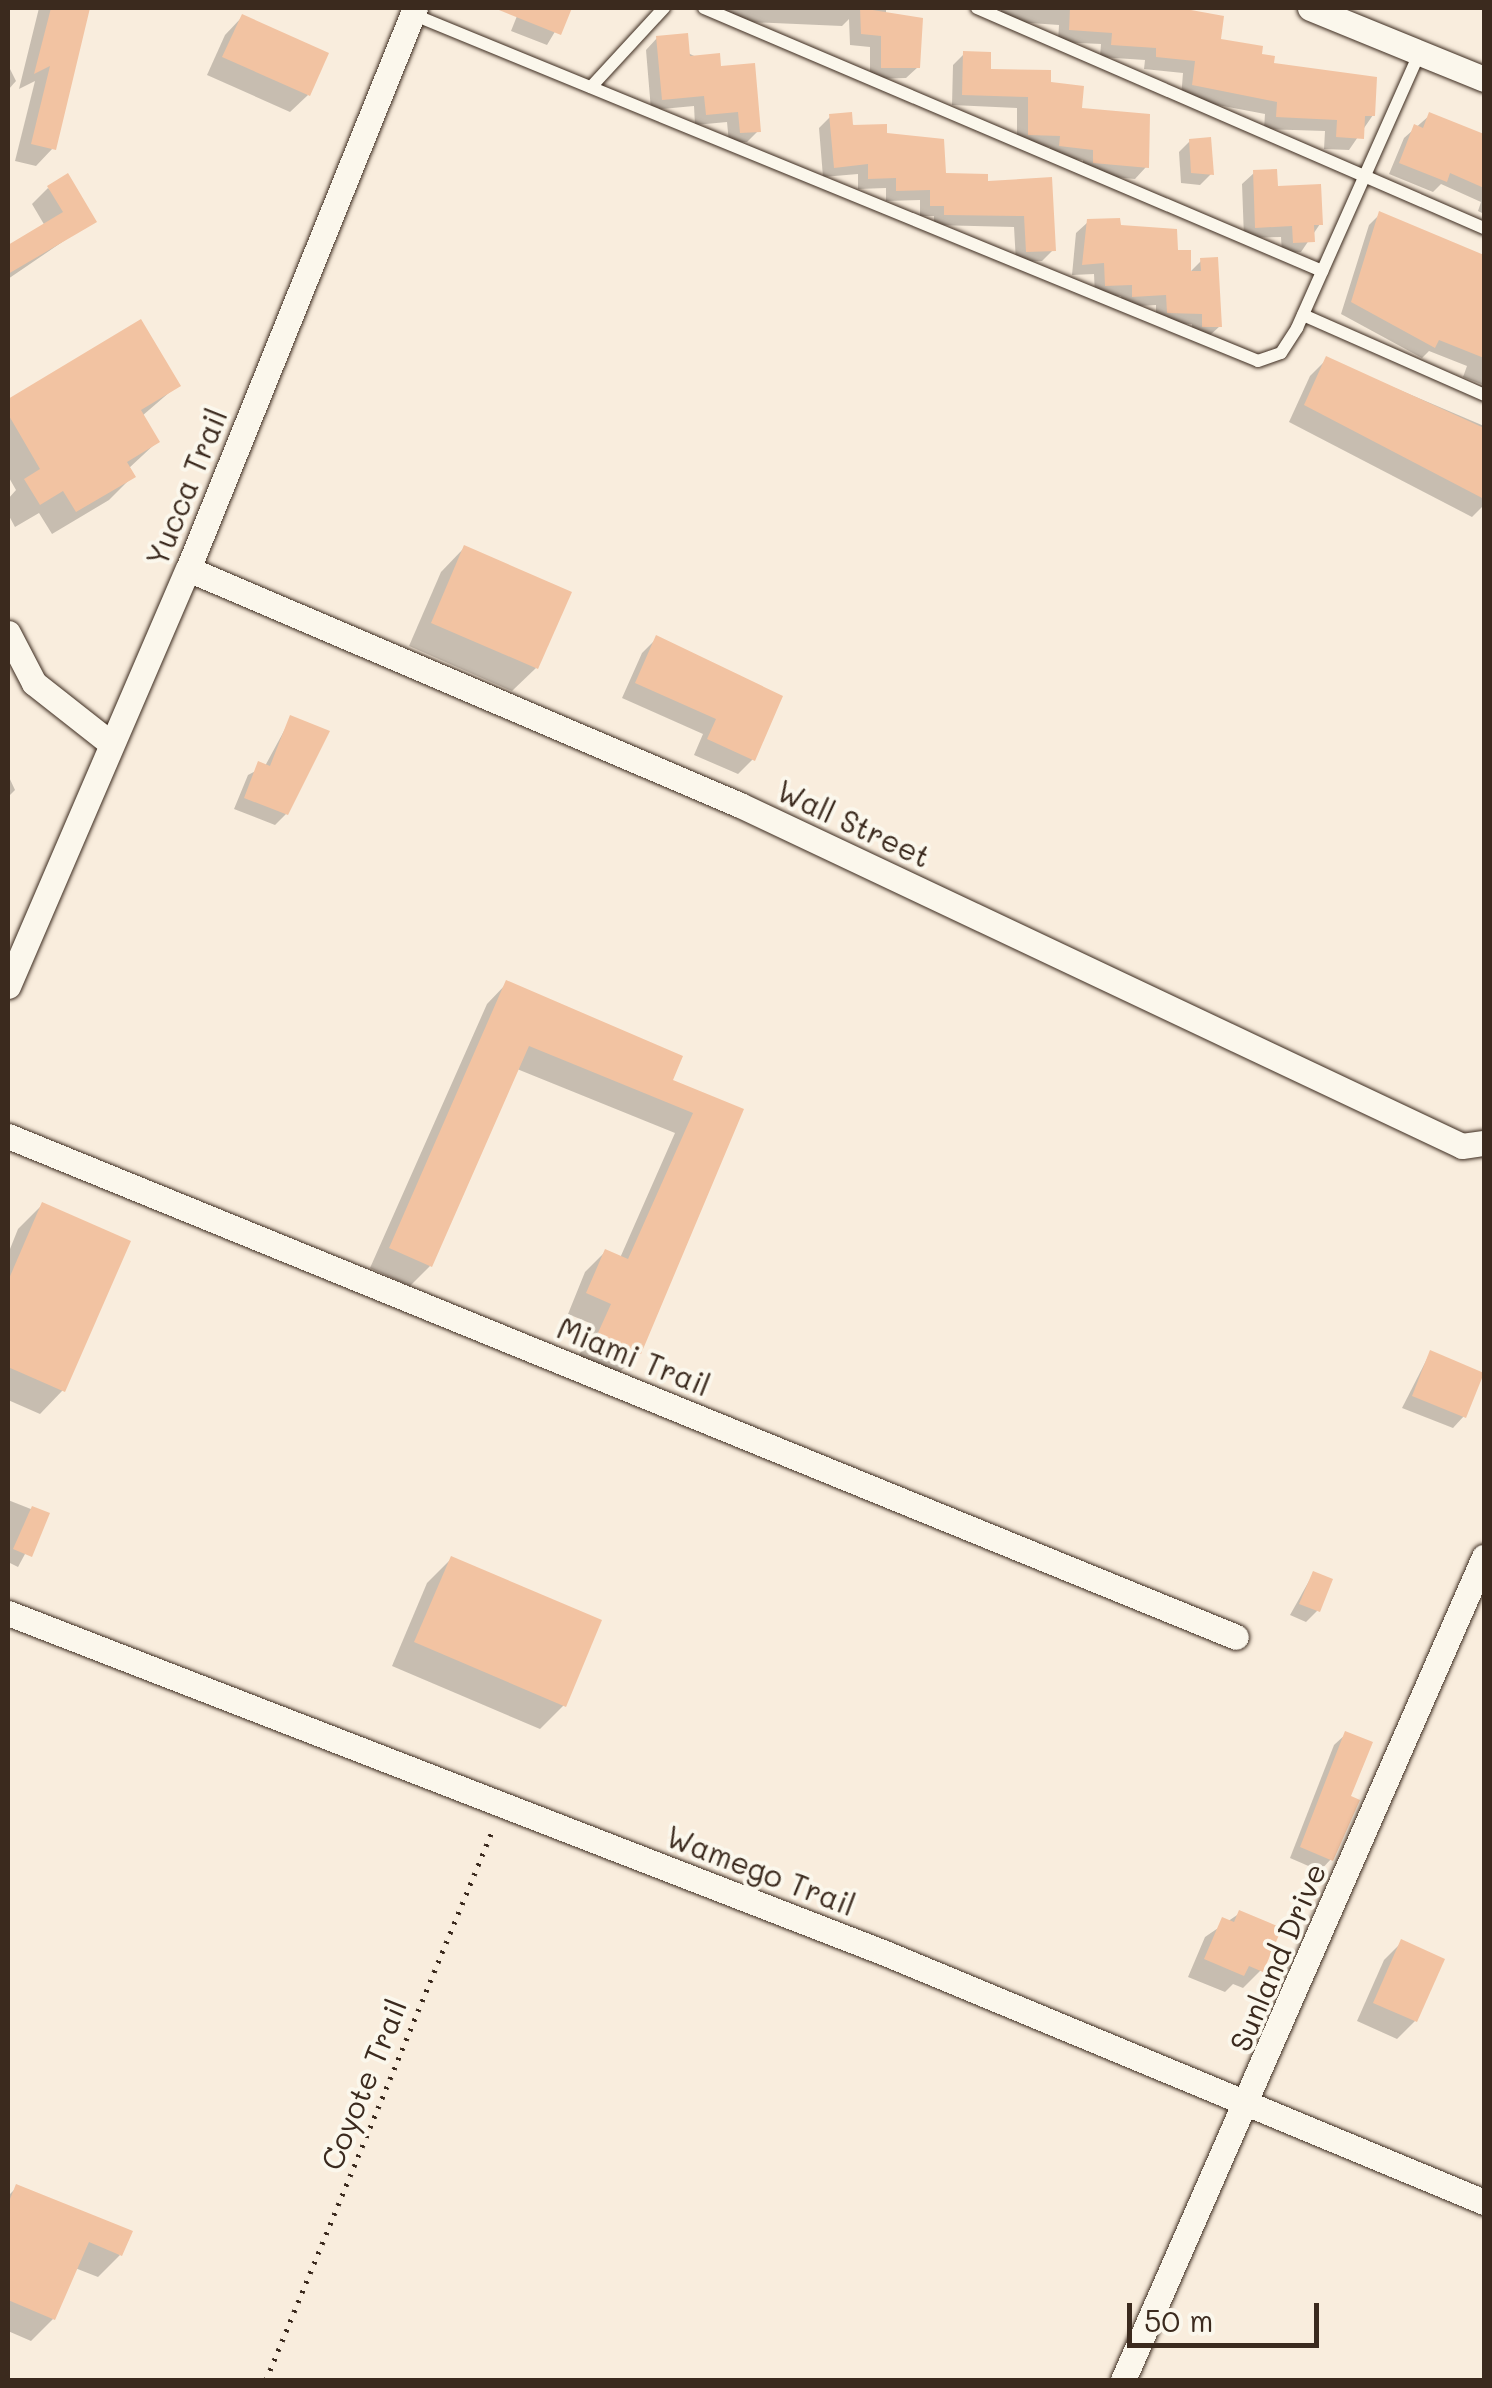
<!DOCTYPE html>
<html>
<head>
<meta charset="utf-8">
<style>
  body { margin:0 }
  #map { position:relative; width:1492px; height:2388px; overflow:hidden; background:#f9eddd; font-family:Mali,sans-serif }
  div>[style] { position:absolute }
  .shadow>* { inset:0; background:#0003 }
  .building>* { inset:0; background:#f2c3a2 }
  .path>* { height:5px; margin-top:-2.5px; transform-origin:0; background:repeating-linear-gradient(90deg,#3b2a1e 0 2.5px,transparent 0 10.5px) }
  .roads { filter:drop-shadow(0 0 2px #3b2a1e) drop-shadow(0 0 2px #3b2a1e) }
  .lane>* { height:12px; margin:-6px; padding:0 6px; transform-origin:6px; border-radius:6px; background:#fbf7ec }
  .street>* { height:25px; margin:-12.5px; padding:0 12.5px; transform-origin:12.5px; border-radius:12.5px; background:#fbf7ec }
  span { translate:-50% -50%; white-space:nowrap; text-align:center; line-height:1.15; -webkit-text-stroke:8px #fbf7ec; paint-order:stroke }
  .street-label { font-size:30px; color:#3b2a1e }
  .frame { position:absolute; inset:0; border:10px solid #3b2a1e; pointer-events:none }
  .scale { position:absolute; left:1127px; top:2303px; width:192px; height:45px; box-sizing:border-box; border:5px solid #3b2a1e; border-top:0; padding-left:12px; font-size:30px; line-height:35px; white-space:nowrap; color:#3b2a1e; -webkit-text-stroke:8px #fbf7ec; paint-order:stroke }
</style>
</head>
<body>
<div id="map">
  <div class="shadow">
    <i style="clip-path:polygon(39px 8px,87px 8px,53px 148px,36px 166px,15px 161px,35px 81px,19px 89px)"></i>
    <i style="clip-path:polygon(510px 8px,569px 8px,547px 45px,511px 31px,519px 11px)"></i>
    <i style="clip-path:polygon(724px 8px,886px 8px,886px 19px,918px 67px,906px 78px,870px 79px,870px 47px,850px 45px,849px 19px,842px 26px,724px 21px)"></i>
    <i style="clip-path:polygon(1001px 8px,1177px 8px,1219px 41px,1373px 115px,1349px 150px,1324px 149px,1325px 131px,1264px 129px,1265px 114px,1181px 98px,1183px 73px,1144px 69px,1145px 60px,1100px 57px,1101px 44px,1058px 42px,1059px 25px,1000px 21px)"></i>
    <i style="clip-path:polygon(242px 17px,308px 95px,290px 112px,207px 75px,225px 35px)"></i>
    <i style="clip-path:polygon(657px 38px,719px 68px,758px 131px,747px 142px,729px 143px,727px 122px,695px 125px,694px 106px,651px 110px,646px 50px)"></i>
    <i style="clip-path:polygon(964px 54px,988px 71px,1048px 84px,1146px 167px,1135px 179px,1083px 174px,1083px 160px,1049px 157px,1050px 147px,1017px 145px,1017px 108px,952px 105px,953px 65px)"></i>
    <i style="clip-path:polygon(8px 65px,16px 81px,8px 90px)"></i>
    <i style="clip-path:polygon(1430px 115px,1484px 137px,1484px 214px,1478px 211px,1481px 202px,1441px 184px,1433px 192px,1389px 174px,1404px 138px)"></i>
    <i style="clip-path:polygon(830px 117px,884px 135px,943px 175px,986px 184px,1049px 180px,1053px 250px,1042px 261px,1016px 262px,1014px 227px,934px 225px,934px 216px,920px 216px,920px 200px,886px 201px,886px 188px,858px 189px,858px 174px,823px 177px,819px 128px)"></i>
    <i style="clip-path:polygon(1190px 141px,1211px 174px,1200px 185px,1181px 183px,1179px 152px)"></i>
    <i style="clip-path:polygon(1254px 173px,1320px 224px,1301px 252px,1282px 253px,1281px 237px,1244px 238px,1242px 184px)"></i>
    <i style="clip-path:polygon(48px 188px,93px 221px,8px 279px,8px 248px,45px 226px,32px 204px)"></i>
    <i style="clip-path:polygon(1380px 214px,1484px 258px,1484px 385px,1463px 377px,1467px 366px,1429px 351px,1422px 358px,1341px 314px,1369px 225px)"></i>
    <i style="clip-path:polygon(1088px 222px,1175px 253px,1189px 273px,1202px 260px,1220px 326px,1208px 337px,1192px 338px,1192px 324px,1156px 323px,1156px 305px,1122px 307px,1121px 296px,1095px 296px,1094px 274px,1072px 275px,1076px 233px)"></i>
    <i style="clip-path:polygon(140px 322px,178px 385px,142px 416px,157px 442px,128px 469px,133px 476px,109px 500px,52px 534px,39px 513px,15px 527px,8px 514px,8px 499px,16px 490px,8px 476px,8px 402px)"></i>
    <i style="clip-path:polygon(1327px 359px,1484px 426px,1484px 505px,1472px 517px,1289px 422px,1310px 376px)"></i>
    <i style="clip-path:polygon(464px 548px,536px 668px,512px 691px,409px 646px,441px 572px)"></i>
    <i style="clip-path:polygon(657px 638px,753px 759px,738px 774px,694px 755px,703px 734px,622px 698px,642px 653px)"></i>
    <i style="clip-path:polygon(291px 718px,286px 814px,275px 825px,234px 809px,248px 775px,265px 766px)"></i>
    <i style="clip-path:polygon(8px 775px,15px 790px,8px 797px)"></i>
    <i style="clip-path:polygon(507px 983px,670px 1081px,741px 1110px,639px 1352px,619px 1373px,579px 1356px,592px 1324px,568px 1314px,585px 1272px,605px 1252px,620px 1258px,675px 1133px,517px 1069px,430px 1266px,410px 1286px,370px 1268px,487px 1004px)"></i>
    <i style="clip-path:polygon(42px 1205px,63px 1390px,40px 1414px,8px 1400px,8px 1254px,18px 1229px)"></i>
    <i style="clip-path:polygon(1430px 1353px,1464px 1416px,1453px 1428px,1402px 1408px)"></i>
    <i style="clip-path:polygon(8px 1500px,46px 1515px,18px 1567px,8px 1562px)"></i>
    <i style="clip-path:polygon(451px 1559px,564px 1705px,540px 1729px,392px 1666px,427px 1583px)"></i>
    <i style="clip-path:polygon(1313px 1574px,1317px 1611px,1306px 1622px,1290px 1615px)"></i>
    <i style="clip-path:polygon(1346px 1734px,1347px 1797px,1331px 1859px,1320px 1871px,1290px 1858px,1334px 1745px)"></i>
    <i style="clip-path:polygon(1240px 1913px,1261px 1970px,1243px 1988px,1233px 1984px,1225px 1992px,1188px 1977px,1205px 1937px)"></i>
    <i style="clip-path:polygon(1402px 1942px,1415px 2021px,1397px 2039px,1357px 2021px,1384px 1960px)"></i>
    <i style="clip-path:polygon(17px 2187px,120px 2255px,98px 2277px,75px 2268px,53px 2319px,31px 2341px,8px 2331px,8px 2196px)"></i>
  </div>
  <div class="building">
    <i style="clip-path:polygon(51px 8px,90px 8px,56px 150px,31px 144px,50px 66px,34px 74px)"></i>
    <i style="clip-path:polygon(494px 8px,572px 8px,561px 35px)"></i>
    <i style="clip-path:polygon(860px 8px,923px 18px,920px 68px,881px 68px,881px 36px,861px 34px)"></i>
    <i style="clip-path:polygon(1070px 8px,1180px 8px,1224px 16px,1221px 39px,1263px 46px,1262px 54px,1275px 56px,1274px 63px,1377px 77px,1375px 116px,1365px 116px,1364px 139px,1336px 137px,1337px 120px,1276px 117px,1277px 102px,1192px 85px,1195px 61px,1156px 57px,1156px 48px,1111px 45px,1112px 33px,1069px 30px)"></i>
    <i style="clip-path:polygon(242px 14px,329px 53px,310px 96px,222px 57px)"></i>
    <i style="clip-path:polygon(688px 33px,690px 56px,720px 53px,721px 66px,755px 63px,761px 132px,740px 133px,738px 112px,706px 115px,704px 96px,662px 100px,656px 36px)"></i>
    <i style="clip-path:polygon(963px 51px,991px 52px,991px 69px,1051px 70px,1051px 82px,1084px 86px,1082px 108px,1150px 114px,1149px 168px,1093px 163px,1093px 150px,1059px 146px,1060px 136px,1028px 135px,1028px 97px,962px 95px)"></i>
    <i style="clip-path:polygon(852px 112px,853px 125px,887px 124px,887px 133px,944px 139px,946px 173px,988px 174px,988px 181px,1052px 177px,1056px 251px,1026px 252px,1024px 216px,944px 215px,944px 206px,930px 206px,930px 190px,896px 191px,896px 178px,868px 179px,868px 164px,834px 168px,829px 114px)"></i>
    <i style="clip-path:polygon(1429px 112px,1484px 134px,1484px 188px,1450px 173px,1447px 182px,1399px 163px,1414px 124px,1423px 128px)"></i>
    <i style="clip-path:polygon(1211px 137px,1214px 175px,1191px 173px,1189px 139px)"></i>
    <i style="clip-path:polygon(1277px 169px,1278px 186px,1321px 184px,1323px 225px,1314px 225px,1315px 242px,1293px 243px,1292px 226px,1255px 228px,1253px 170px)"></i>
    <i style="clip-path:polygon(68px 173px,97px 222px,8px 274px,8px 245px,63px 212px,47px 186px)"></i>
    <i style="clip-path:polygon(1379px 211px,1484px 255px,1484px 358px,1439px 340px,1435px 348px,1351px 302px)"></i>
    <i style="clip-path:polygon(1120px 218px,1121px 225px,1177px 229px,1178px 250px,1191px 250px,1191px 271px,1201px 271px,1200px 258px,1218px 257px,1222px 327px,1202px 327px,1202px 314px,1167px 313px,1166px 295px,1132px 297px,1132px 285px,1105px 286px,1104px 263px,1082px 265px,1087px 219px)"></i>
    <i style="clip-path:polygon(141px 319px,181px 386px,141px 410px,160px 442px,127px 462px,136px 477px,76px 512px,63px 491px,40px 505px,24px 479px,40px 469px,8px 414px,8px 399px)"></i>
    <i style="clip-path:polygon(1326px 356px,1484px 428px,1484px 499px,1304px 405px)"></i>
    <i style="clip-path:polygon(464px 545px,572px 592px,538px 669px,431px 623px)"></i>
    <i style="clip-path:polygon(656px 635px,783px 696px,755px 761px,707px 739px,716px 719px,635px 683px)"></i>
    <i style="clip-path:polygon(290px 715px,330px 731px,288px 815px,244px 798px,258px 761px,270px 766px)"></i>
    <i style="clip-path:polygon(506px 980px,683px 1056px,673px 1080px,744px 1109px,641px 1354px,597px 1335px,611px 1304px,586px 1293px,605px 1249px,628px 1259px,693px 1113px,529px 1046px,432px 1267px,389px 1248px)"></i>
    <i style="clip-path:polygon(42px 1202px,131px 1241px,65px 1392px,8px 1367px,8px 1281px)"></i>
    <i style="clip-path:polygon(1430px 1350px,1484px 1373px,1466px 1418px,1412px 1396px)"></i>
    <i style="clip-path:polygon(32px 1506px,50px 1513px,32px 1557px,13px 1549px)"></i>
    <i style="clip-path:polygon(451px 1556px,602px 1620px,566px 1707px,414px 1642px)"></i>
    <i style="clip-path:polygon(1313px 1571px,1333px 1579px,1320px 1612px,1299px 1604px)"></i>
    <i style="clip-path:polygon(1345px 1731px,1373px 1742px,1351px 1796px,1360px 1800px,1333px 1861px,1300px 1847px)"></i>
    <i style="clip-path:polygon(1239px 1910px,1282px 1928px,1263px 1972px,1249px 1966px,1244px 1976px,1204px 1959px,1222px 1917px,1234px 1922px)"></i>
    <i style="clip-path:polygon(1401px 1939px,1445px 1959px,1417px 2022px,1373px 2003px)"></i>
    <i style="clip-path:polygon(16px 2184px,133px 2231px,122px 2256px,89px 2242px,55px 2320px,8px 2300px,8px 2204px)"></i>
  </div>
  <div class="path">
    <i style="left:266px;top:2380px;width:596px;rotate:-67.61deg"></i>
  </div>
  <div class="roads">
    <div class="lane">
      <i style="left:704px;top:8px;width:672px;rotate:23.05deg"></i>
      <i style="left:977px;top:8px;width:553px;rotate:23.46deg"></i>
      <i style="left:412px;top:14px;width:914px;rotate:22.3deg"></i>
      <i style="left:1258px;top:361px;width:24px;rotate:-19deg"></i>
      <i style="left:1281px;top:353px;width:30px;rotate:-57deg"></i>
      <i style="left:1297px;top:328px;width:302px;rotate:-66deg"></i>
      <i style="left:591px;top:87px;width:108px;rotate:-47.3deg"></i>
      <i style="left:1303px;top:315px;width:198px;rotate:23.8deg"></i>
    </div>
    <div class="street">
      <i style="left:1310px;top:8px;width:188px;rotate:22.2deg"></i>
      <i style="left:188px;top:569px;width:600px;rotate:23.15deg"></i>
      <i style="left:740px;top:805px;width:798px;rotate:25.28deg"></i>
      <i style="left:1462px;top:1146px;width:22px;rotate:-8deg"></i>
      <i style="left:8px;top:633px;width:56px;rotate:62.5deg"></i>
      <i style="left:34px;top:683px;width:95px;rotate:38.2deg"></i>
      <i style="left:8px;top:986px;width:454px;rotate:-66.7deg"></i>
      <i style="left:188px;top:569px;width:605px;rotate:-67.97deg"></i>
      <i style="left:8px;top:1136px;width:1326px;rotate:22.19deg"></i>
      <i style="left:8px;top:1613px;width:941px;rotate:21.19deg"></i>
      <i style="left:885px;top:1953px;width:649px;rotate:22.57deg"></i>
      <i style="left:1123px;top:2380px;width:899px;rotate:-66.32deg"></i>
    </div>
  </div>
  <div class="street-label">
    <span style="left:186px;top:487px;rotate:-68deg">Yucca Trail</span>
    <span style="left:854px;top:823px;rotate:25deg">Wall Street</span>
    <span style="left:634px;top:1356px;rotate:22deg">Miami Trail</span>
    <span style="left:761px;top:1870px;rotate:21deg">Wamego Trail</span>
    <span style="left:1277px;top:1957px;rotate:-67deg">Sunland Drive</span>
    <span style="left:363px;top:2084px;rotate:-68deg">Coyote Trail</span>
  </div>
  <div class="frame"></div>
  <div class="scale">50 m</div>
</div>
</body>
</html>
